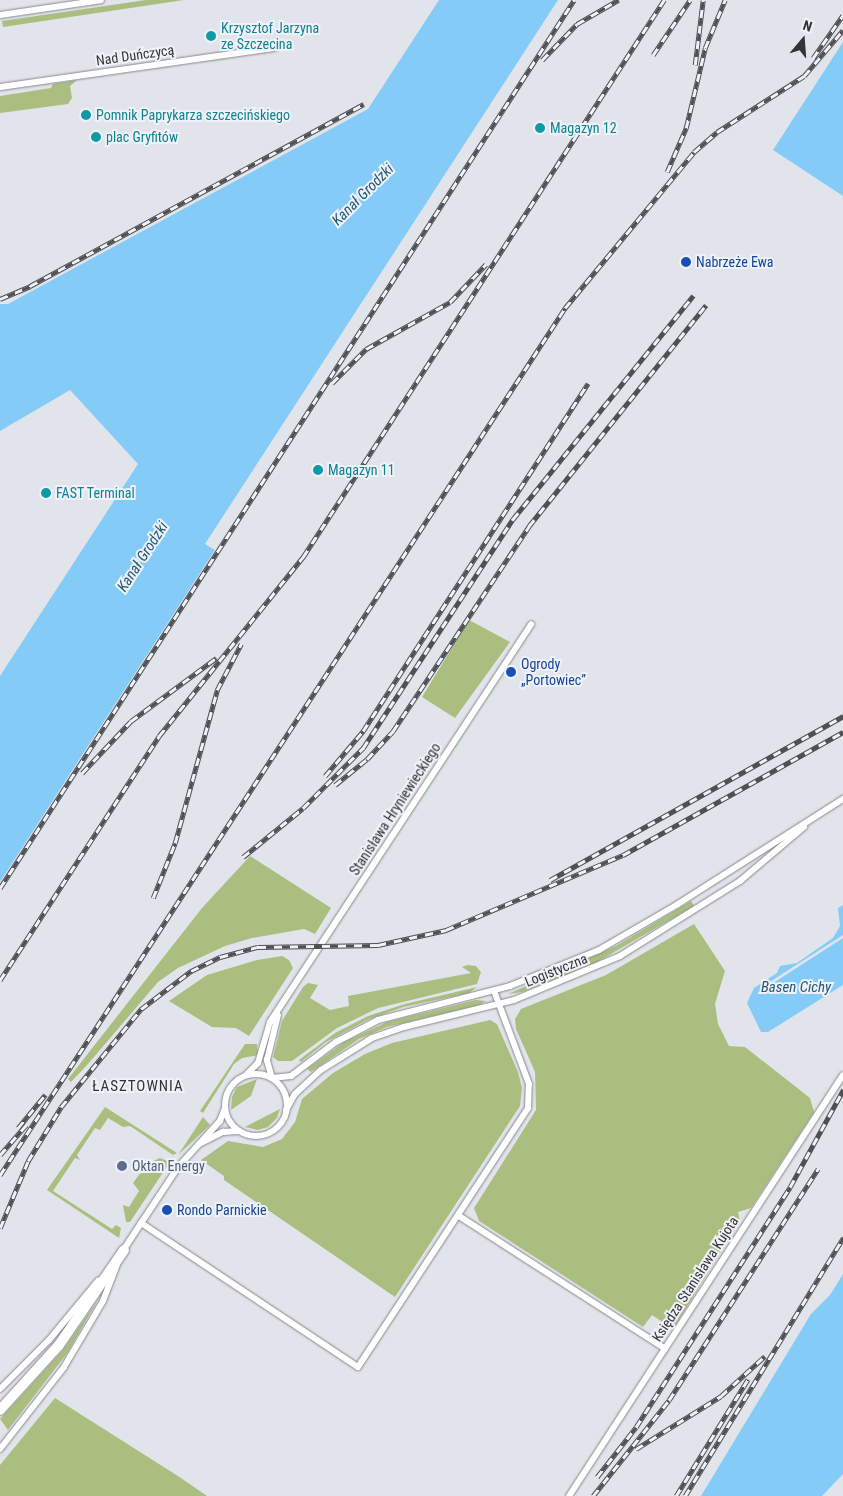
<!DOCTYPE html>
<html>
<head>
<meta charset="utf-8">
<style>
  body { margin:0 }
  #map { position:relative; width:843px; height:1496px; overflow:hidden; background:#e2e4eb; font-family:"Roboto Condensed",sans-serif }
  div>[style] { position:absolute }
  .green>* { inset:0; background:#aabf7f }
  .water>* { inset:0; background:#84ccf7 }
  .pier>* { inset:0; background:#e2e4eb }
  .roads { filter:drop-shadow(0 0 1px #86888e) drop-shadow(0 0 1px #86888e) }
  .street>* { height:6px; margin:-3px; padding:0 3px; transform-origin:3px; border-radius:3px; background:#fff }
  .street>.ring { margin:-3px; padding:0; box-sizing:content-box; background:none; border:6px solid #fff; border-radius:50% }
  .primary>* { height:10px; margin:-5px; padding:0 5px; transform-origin:5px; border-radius:5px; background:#fff }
  .rail>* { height:4.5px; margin-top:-2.25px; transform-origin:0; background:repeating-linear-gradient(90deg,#eff2f8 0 8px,#4f5054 0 16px); box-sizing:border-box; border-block:1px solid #4f5054 }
  .dots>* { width:14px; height:14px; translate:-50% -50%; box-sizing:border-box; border:2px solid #eff2f8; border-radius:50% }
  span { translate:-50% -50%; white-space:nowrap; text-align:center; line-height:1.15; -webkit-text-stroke:4px #eff2f8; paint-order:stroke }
  .culture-label { font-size:14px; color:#0d838f }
  .left { translate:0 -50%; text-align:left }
  .street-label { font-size:14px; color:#323336 }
  .transit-label { font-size:14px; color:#164399 }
  .service-label { font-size:14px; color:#4e5e75 }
  .water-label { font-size:15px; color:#225976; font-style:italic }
  .neighbourhood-label { font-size:15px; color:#323336; letter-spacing:1px }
  .north { position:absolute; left:778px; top:15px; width:50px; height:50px; -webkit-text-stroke:4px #eff2f8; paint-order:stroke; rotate:18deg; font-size:14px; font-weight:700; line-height:20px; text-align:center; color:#323336 }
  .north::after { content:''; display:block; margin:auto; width:18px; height:22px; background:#323336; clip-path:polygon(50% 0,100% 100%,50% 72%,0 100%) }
</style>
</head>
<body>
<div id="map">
  <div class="green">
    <i style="clip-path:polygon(146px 0,184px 0,3px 27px,2px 21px)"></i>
    <i style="clip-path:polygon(77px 80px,70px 86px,72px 98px,68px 104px,0 113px,0 96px,51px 88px,53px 84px)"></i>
    <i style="clip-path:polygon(469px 620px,510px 642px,455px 718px,422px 697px)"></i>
    <i style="clip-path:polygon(250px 856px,331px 908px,315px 934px,304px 929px,252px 938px,225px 946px,178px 968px,158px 982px,88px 1064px,71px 1082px,68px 1079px,202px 908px)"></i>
    <i style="clip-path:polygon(691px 901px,694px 906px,597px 962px,522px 992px,508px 994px,616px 946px)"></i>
    <i style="clip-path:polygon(694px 924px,725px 971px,715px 1004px,718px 1024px,729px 1046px,745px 1047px,810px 1098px,814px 1112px,751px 1208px,738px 1212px,740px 1221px,673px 1329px,652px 1315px,643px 1327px,479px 1221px,474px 1208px,536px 1110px,535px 1072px,516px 1029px,515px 1019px,521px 1009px,606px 975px)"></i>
    <i style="clip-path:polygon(282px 956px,289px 960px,293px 968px,249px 1036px,236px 1028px,212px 1027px,169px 1001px,207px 975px,257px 960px)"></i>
    <i style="clip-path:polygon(467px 965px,476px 966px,481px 972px,477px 984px,378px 1008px,337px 1028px,292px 1061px,278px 1061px,273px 1057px,282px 1021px,303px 987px,308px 983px,318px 985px,310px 998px,330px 1010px,349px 1006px,348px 996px,471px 973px,462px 967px)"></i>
    <i style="clip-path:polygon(477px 987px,469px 993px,403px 1007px,367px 1020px,326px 1042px,301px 1062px,299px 1060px,335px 1033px,368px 1016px,405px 1004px)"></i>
    <i style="clip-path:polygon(476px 1000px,486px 1001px,479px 1005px,387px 1027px,359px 1039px,311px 1072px,307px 1069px,344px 1042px,387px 1022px)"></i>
    <i style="clip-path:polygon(490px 1020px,497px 1024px,518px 1072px,522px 1088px,520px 1106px,395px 1297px,224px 1180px,224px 1176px,201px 1160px,228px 1141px,263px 1147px,282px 1139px,295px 1122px,302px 1099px,333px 1073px,365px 1054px,392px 1043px)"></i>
    <i style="clip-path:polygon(245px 1044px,257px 1044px,258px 1055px,242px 1058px,234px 1064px,203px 1113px,200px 1111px)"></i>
    <i style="clip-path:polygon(257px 1079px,251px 1096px,231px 1110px,232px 1097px,237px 1087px)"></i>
    <i style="clip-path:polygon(105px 1107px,177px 1153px,173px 1155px,130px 1126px,123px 1127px,108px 1118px,100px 1130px,95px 1128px,77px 1155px,80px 1160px,75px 1158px,53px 1191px,112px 1229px,116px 1225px,121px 1228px,119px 1238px,47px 1190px)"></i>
    <i style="clip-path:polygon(280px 1109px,277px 1118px,268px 1127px,258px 1130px,245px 1127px)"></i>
    <i style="clip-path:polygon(203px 1117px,210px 1125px,178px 1155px)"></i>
    <i style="clip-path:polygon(160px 1158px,170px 1162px,130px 1222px,126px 1222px,123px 1205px,129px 1207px,139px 1191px,133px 1183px,147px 1164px)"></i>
    <i style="clip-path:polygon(97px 1301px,68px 1352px,8px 1430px,0 1419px,63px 1350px)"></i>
    <i style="clip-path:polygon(55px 1398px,181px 1478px,207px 1496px,0 1496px,0 1465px)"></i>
  </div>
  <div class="water">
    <i style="clip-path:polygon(439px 0,558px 0,205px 544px,215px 550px,0 882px,0 676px,138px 464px,70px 390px,0 431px,0 304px,8px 304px,368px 109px)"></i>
    <i style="clip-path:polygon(843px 42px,843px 196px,773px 150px)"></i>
    <i style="clip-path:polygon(843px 905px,843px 985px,768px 1032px,761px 1032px,747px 1003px,754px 988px,777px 973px,780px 966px,797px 963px,833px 938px,840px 926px,838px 908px)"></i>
    <i style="clip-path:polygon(843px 1274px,843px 1474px,822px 1496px,701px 1496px,811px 1314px,830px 1295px)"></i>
  </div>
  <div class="pier">
    <i style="clip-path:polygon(843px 935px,843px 938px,767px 987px,765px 985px)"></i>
  </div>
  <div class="roads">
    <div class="street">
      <i style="left:0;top:15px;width:102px;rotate:-8.4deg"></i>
      <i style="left:0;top:87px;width:277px;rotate:-8.1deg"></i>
      <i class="ring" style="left:225px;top:1074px;width:56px;height:56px"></i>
      <i style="left:246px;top:1075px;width:17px;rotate:-45deg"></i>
      <i style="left:258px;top:1063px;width:43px;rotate:-73.7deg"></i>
      <i style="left:270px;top:1022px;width:476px;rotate:-56.7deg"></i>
      <i style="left:272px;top:1078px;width:19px;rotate:-6deg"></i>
      <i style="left:291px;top:1076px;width:56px;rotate:-37.1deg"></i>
      <i style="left:336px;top:1042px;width:47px;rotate:-27.6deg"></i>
      <i style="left:378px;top:1020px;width:136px;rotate:-14.4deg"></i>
      <i style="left:510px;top:986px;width:96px;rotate:-22deg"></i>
      <i style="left:599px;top:950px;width:91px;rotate:-30.2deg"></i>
      <i style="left:678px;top:904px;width:196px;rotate:-32.5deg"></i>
      <i style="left:272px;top:1078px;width:19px;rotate:-106deg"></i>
      <i style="left:267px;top:1060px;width:46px;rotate:-76.3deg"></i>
      <i style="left:286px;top:1110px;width:18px;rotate:-61deg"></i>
      <i style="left:295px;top:1094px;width:35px;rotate:-43deg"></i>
      <i style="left:321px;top:1070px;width:60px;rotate:-32.1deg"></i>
      <i style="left:372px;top:1038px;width:34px;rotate:-19deg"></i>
      <i style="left:404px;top:1027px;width:113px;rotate:-13.8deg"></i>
      <i style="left:514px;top:1000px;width:115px;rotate:-22.5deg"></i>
      <i style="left:620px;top:956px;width:142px;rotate:-32deg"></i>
      <i style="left:740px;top:881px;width:84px;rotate:-40.2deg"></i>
      <i style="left:199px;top:1144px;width:27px;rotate:-27deg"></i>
      <i style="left:223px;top:1132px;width:16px;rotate:-4deg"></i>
      <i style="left:459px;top:1216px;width:245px;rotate:32.8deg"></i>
      <i style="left:141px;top:1223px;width:260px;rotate:33.6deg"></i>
      <i style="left:358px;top:1367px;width:310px;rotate:-56.7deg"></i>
      <i style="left:528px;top:1108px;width:24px;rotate:-88deg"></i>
      <i style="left:529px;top:1084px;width:99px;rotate:-110.6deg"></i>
      <i style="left:122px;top:1252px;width:103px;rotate:-56.5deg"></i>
      <i style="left:179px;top:1166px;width:61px;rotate:-47.7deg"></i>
      <i style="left:220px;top:1121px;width:14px;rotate:-69deg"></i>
      <i style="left:0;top:1389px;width:69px;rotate:-45deg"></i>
      <i style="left:49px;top:1340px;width:77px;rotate:-50.3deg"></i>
      <i style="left:0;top:1449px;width:104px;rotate:-52deg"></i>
      <i style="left:64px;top:1367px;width:77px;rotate:-59.4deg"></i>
      <i style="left:103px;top:1301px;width:39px;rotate:-69deg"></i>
      <i style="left:569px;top:1496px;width:502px;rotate:-56.94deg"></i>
    </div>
    <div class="primary">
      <i style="left:0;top:1410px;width:88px;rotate:-47.8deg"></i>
      <i style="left:59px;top:1345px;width:115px;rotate:-55.6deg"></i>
    </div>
  </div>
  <div class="rail">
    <i style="left:653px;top:55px;width:66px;rotate:-56.1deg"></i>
    <i style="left:813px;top:58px;width:52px;rotate:-55.1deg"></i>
    <i style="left:542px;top:60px;width:50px;rotate:-45.8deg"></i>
    <i style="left:577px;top:24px;width:48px;rotate:-30.3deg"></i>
    <i style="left:695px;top:65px;width:65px;rotate:-83deg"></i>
    <i style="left:667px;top:172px;width:48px;rotate:-66.6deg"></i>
    <i style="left:686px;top:128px;width:82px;rotate:-76.6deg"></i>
    <i style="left:705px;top:48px;width:52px;rotate:-67.4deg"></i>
    <i style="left:0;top:299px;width:33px;rotate:-23deg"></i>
    <i style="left:30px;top:286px;width:380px;rotate:-28.6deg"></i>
    <i style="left:332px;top:383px;width:48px;rotate:-45deg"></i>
    <i style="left:366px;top:349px;width:96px;rotate:-29.2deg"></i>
    <i style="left:450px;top:302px;width:52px;rotate:-46.5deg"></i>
    <i style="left:82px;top:773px;width:71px;rotate:-46.7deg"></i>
    <i style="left:131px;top:721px;width:106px;rotate:-36.5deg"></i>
    <i style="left:325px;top:776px;width:59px;rotate:-49.8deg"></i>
    <i style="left:363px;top:731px;width:414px;rotate:-57.1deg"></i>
    <i style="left:335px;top:785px;width:41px;rotate:-39.1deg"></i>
    <i style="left:367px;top:759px;width:38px;rotate:-47deg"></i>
    <i style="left:393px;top:731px;width:246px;rotate:-56.4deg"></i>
    <i style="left:529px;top:526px;width:283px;rotate:-51.3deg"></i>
    <i style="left:243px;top:857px;width:77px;rotate:-39.2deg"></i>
    <i style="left:303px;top:808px;width:85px;rotate:-45deg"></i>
    <i style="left:363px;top:748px;width:274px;rotate:-56.8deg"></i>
    <i style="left:513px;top:519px;width:287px;rotate:-51.1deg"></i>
    <i style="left:550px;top:880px;width:336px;rotate:-29.2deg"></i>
    <i style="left:0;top:888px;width:1057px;rotate:-57.12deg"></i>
    <i style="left:153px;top:898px;width:59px;rotate:-68.2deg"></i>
    <i style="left:175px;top:843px;width:159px;rotate:-74.6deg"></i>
    <i style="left:217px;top:690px;width:52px;rotate:-62.4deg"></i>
    <i style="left:0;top:980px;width:291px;rotate:-56.9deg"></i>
    <i style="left:159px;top:736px;width:230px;rotate:-51.2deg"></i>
    <i style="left:303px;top:557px;width:664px;rotate:-57.05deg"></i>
    <i style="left:18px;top:1128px;width:43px;rotate:-50.7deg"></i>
    <i style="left:0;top:1155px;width:40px;rotate:-49deg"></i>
    <i style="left:0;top:1175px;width:1035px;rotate:-56.91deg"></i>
    <i style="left:565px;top:308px;width:202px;rotate:-50.4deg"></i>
    <i style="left:694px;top:152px;width:30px;rotate:-41deg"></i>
    <i style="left:717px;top:132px;width:103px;rotate:-32.8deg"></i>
    <i style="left:804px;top:76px;width:60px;rotate:-49.7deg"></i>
    <i style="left:0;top:1228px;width:73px;rotate:-67.3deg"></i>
    <i style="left:28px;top:1161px;width:63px;rotate:-58.6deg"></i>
    <i style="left:61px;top:1107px;width:127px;rotate:-50.8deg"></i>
    <i style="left:141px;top:1009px;width:63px;rotate:-37.2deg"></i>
    <i style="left:191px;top:971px;width:32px;rotate:-26deg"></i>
    <i style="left:220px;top:957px;width:39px;rotate:-15deg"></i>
    <i style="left:258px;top:947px;width:120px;rotate:-1deg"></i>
    <i style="left:378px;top:945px;width:70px;rotate:-12.4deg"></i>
    <i style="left:446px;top:930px;width:192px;rotate:-23deg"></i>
    <i style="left:623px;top:855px;width:252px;rotate:-29.2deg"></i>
    <i style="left:636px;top:1449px;width:100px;rotate:-31.9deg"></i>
    <i style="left:721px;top:1396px;width:59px;rotate:-42.3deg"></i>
    <i style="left:597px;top:1477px;width:63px;rotate:-52deg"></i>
    <i style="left:636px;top:1427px;width:285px;rotate:-57.3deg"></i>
    <i style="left:790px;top:1187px;width:111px;rotate:-61.3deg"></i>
    <i style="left:593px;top:1496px;width:122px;rotate:-51.6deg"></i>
    <i style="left:669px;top:1400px;width:275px;rotate:-57.2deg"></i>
    <i style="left:676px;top:1496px;width:137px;rotate:-58.4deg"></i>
    <i style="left:685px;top:1496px;width:303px;rotate:-58.5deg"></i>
  </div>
  <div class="dots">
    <i style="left:211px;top:36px;background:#0f9aa8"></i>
    <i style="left:86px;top:115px;background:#0f9aa8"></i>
    <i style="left:540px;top:128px;background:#0f9aa8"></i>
    <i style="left:96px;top:137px;background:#0f9aa8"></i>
    <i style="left:686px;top:262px;background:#1a4fb4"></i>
    <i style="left:318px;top:470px;background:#0f9aa8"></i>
    <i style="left:46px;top:493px;background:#0f9aa8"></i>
    <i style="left:511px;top:672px;background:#1a4fb4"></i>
    <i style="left:122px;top:1166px;background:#5c6f8a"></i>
    <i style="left:167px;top:1210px;background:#1a4fb4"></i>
  </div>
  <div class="culture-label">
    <span class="left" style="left:221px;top:36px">Krzysztof Jarzyna<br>ze Szczecina</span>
    <span class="left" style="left:96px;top:115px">Pomnik Paprykarza szczecińskiego</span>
    <span class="left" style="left:550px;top:128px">Magazyn 12</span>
    <span class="left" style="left:106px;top:137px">plac Gryfitów</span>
    <span class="left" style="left:328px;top:470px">Magazyn 11</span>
    <span class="left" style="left:56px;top:493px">FAST Terminal</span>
  </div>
  <div class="street-label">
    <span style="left:135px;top:55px;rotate:-8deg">Nad Duńczycą</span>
    <span style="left:395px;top:809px;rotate:-57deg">Stanisława Hryniewieckiego</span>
    <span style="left:556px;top:970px;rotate:-22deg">Logistyczna</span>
    <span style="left:695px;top:1279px;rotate:-57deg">Księdza Stanisława Kujota</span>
  </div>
  <div class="transit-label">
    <span class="left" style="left:696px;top:262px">Nabrzeże Ewa</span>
    <span class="left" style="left:521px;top:672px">Ogrody<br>„Portowiec”</span>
    <span class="left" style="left:177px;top:1210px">Rondo Parnickie</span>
  </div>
  <div class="service-label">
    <span class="left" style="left:132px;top:1166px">Oktan Energy</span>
  </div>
  <div class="water-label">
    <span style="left:363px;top:195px;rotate:-45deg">Kanał Grodzki</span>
    <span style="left:143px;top:557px;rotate:-57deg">Kanał Grodzki</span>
    <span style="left:796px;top:988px">Basen Cichy</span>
  </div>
  <div class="neighbourhood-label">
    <span style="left:138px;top:1087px">ŁASZTOWNIA</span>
  </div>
  <div class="north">N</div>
</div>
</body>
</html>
